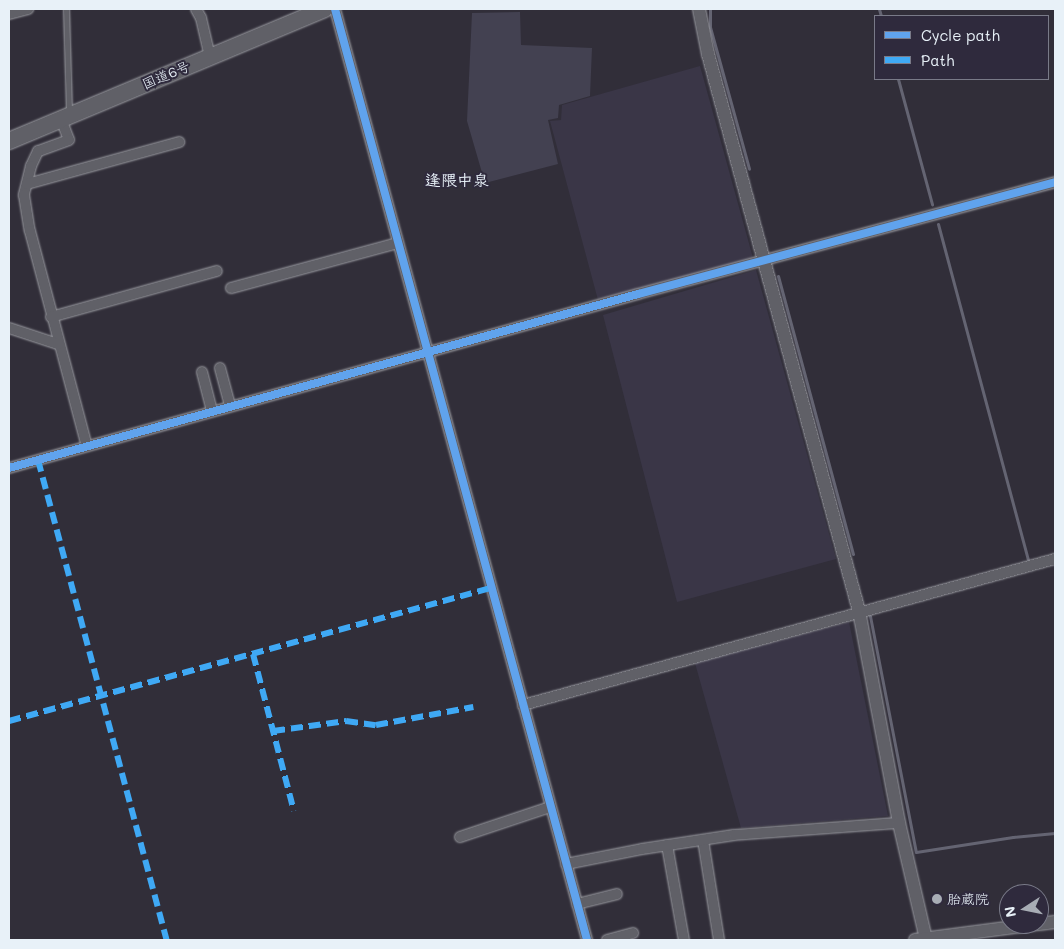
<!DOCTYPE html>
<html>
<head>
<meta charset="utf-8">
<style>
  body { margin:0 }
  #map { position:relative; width:1064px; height:949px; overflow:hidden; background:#312e39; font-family:Mali,"Klee One",sans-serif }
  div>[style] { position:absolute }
  .built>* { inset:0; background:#3a3647 }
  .green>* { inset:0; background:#434151 }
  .stream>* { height:3px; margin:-1.5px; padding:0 1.5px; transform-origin:1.5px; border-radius:1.5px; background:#646472 }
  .roads { filter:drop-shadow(0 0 1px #98999f) drop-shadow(0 0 1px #98999f) }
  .service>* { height:5px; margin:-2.5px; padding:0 2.5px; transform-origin:2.5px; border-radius:2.5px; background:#606067 }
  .minor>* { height:10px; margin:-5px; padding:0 5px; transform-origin:5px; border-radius:5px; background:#606067 }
  .tertiary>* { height:12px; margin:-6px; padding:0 6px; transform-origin:6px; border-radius:6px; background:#606067 }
  .trunk>* { height:16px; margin:-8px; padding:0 8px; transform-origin:8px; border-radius:8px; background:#606067 }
  .quiet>* { height:6px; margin-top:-3px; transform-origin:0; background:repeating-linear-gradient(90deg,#3fa9f5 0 12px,transparent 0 18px) }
  .cycleway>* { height:8px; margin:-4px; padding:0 4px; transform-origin:4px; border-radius:4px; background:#60a3ed }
  .dots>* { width:14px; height:14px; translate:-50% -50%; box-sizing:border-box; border:2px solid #2f2a3d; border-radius:50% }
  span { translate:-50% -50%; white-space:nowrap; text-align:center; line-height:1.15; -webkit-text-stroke:4px #2f2a3d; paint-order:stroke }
  .street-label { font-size:14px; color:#e8f1f8 }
  .poi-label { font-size:14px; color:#e8f1f8 }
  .left { translate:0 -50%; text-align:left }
  .quarter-label { font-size:16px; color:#e8f1f8; font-weight:700 }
  .frame { position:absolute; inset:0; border:10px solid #e8f1f8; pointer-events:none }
  .legend { position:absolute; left:874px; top:15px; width:175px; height:65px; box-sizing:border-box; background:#2f2a3d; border:1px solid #797a88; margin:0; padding:6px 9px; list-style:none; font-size:15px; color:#e8f1f8 }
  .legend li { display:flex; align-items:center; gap:10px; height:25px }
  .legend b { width:25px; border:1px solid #797a88 }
  .north { position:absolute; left:999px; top:884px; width:50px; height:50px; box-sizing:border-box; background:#2f2a3d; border:1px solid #797a88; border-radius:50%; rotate:259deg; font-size:14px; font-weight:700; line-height:20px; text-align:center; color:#e8f1f8 }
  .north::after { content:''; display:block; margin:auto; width:18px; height:22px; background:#a8adb5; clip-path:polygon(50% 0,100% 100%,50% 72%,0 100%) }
</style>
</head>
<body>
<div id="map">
  <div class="built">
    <i style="clip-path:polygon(700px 66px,753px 258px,598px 300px,550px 121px,561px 120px,562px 105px)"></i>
    <i style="clip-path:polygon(756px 270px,836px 559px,677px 602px,603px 315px)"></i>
    <i style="clip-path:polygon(849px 622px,888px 816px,741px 828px,695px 663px)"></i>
  </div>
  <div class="green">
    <i style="clip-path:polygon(520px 12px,521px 45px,592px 48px,590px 96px,559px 105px,558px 118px,548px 120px,558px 164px,485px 183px,467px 121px,472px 13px)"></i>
  </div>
  <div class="stream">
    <i style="left:710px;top:9px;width:18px;rotate:90deg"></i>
    <i style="left:710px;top:27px;width:147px;rotate:74.6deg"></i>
    <i style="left:879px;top:9px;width:7px;rotate:74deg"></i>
    <i style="left:898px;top:79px;width:130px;rotate:74.8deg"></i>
    <i style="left:938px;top:224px;width:347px;rotate:75deg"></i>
    <i style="left:778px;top:276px;width:288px;rotate:74.9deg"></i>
    <i style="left:870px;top:616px;width:240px;rotate:79deg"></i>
    <i style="left:916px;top:852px;width:98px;rotate:-8.8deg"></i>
    <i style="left:1013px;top:837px;width:42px;rotate:-5.4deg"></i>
  </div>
  <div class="roads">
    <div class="service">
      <i style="left:66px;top:9px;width:104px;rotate:88.3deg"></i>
    </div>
    <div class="minor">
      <i style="left:196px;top:9px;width:10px;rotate:61deg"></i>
      <i style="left:201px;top:18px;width:40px;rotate:77deg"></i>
      <i style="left:335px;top:9px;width:965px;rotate:74.85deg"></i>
      <i style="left:9px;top:14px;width:20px;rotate:-15deg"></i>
      <i style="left:61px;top:119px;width:22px;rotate:69deg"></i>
      <i style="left:69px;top:140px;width:33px;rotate:160deg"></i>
      <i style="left:38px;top:151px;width:17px;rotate:115deg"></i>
      <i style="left:31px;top:166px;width:30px;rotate:104deg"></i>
      <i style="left:24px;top:195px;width:36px;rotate:81deg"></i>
      <i style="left:30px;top:231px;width:222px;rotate:75.2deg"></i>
      <i style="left:27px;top:184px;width:158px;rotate:-15.4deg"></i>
      <i style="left:231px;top:288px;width:173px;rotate:-15.1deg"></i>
      <i style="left:51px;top:317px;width:172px;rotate:-15.5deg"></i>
      <i style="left:9px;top:328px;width:52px;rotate:18.1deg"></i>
      <i style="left:220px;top:368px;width:39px;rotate:75deg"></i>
      <i style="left:202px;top:372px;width:40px;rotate:75.6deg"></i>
      <i style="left:9px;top:468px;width:653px;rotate:-15.46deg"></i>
      <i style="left:638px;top:294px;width:432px;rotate:-15deg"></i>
      <i style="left:523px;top:705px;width:552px;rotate:-15.35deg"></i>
      <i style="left:460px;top:837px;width:95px;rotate:-18.4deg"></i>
      <i style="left:703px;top:840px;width:101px;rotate:80.9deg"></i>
      <i style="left:667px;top:845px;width:97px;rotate:79.9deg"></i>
      <i style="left:566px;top:864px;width:77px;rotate:-11.2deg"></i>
      <i style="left:642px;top:849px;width:93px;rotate:-8.7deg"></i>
      <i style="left:734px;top:835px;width:165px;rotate:-4.2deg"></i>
      <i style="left:577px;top:904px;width:41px;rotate:-14deg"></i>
      <i style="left:607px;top:940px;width:27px;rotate:-15deg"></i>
    </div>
    <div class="tertiary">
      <i style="left:699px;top:9px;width:46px;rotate:78.7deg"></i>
      <i style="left:708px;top:54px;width:577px;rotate:74.83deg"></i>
      <i style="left:859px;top:611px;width:216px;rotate:79.3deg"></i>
      <i style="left:899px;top:823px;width:119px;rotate:76.9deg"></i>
      <i style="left:1039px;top:924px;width:16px;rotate:-7deg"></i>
      <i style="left:915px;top:940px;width:123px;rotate:-7.5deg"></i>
    </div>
    <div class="trunk">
      <i style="left:9px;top:141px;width:342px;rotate:-22.7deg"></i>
    </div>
  </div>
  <div class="quiet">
    <i style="left:38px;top:460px;width:497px;rotate:75deg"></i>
    <i style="left:253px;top:654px;width:162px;rotate:75.4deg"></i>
    <i style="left:9px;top:721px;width:500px;rotate:-15.43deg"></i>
    <i style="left:273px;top:731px;width:74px;rotate:-7.8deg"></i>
    <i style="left:346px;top:721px;width:30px;rotate:8deg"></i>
    <i style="left:376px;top:725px;width:99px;rotate:-10.5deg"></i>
  </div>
  <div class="cycleway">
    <i style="left:335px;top:9px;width:965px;rotate:74.85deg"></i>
    <i style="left:9px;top:468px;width:653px;rotate:-15.46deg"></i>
    <i style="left:638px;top:294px;width:432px;rotate:-15deg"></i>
  </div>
  <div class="dots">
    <i style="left:937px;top:899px;background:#a8adb5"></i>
  </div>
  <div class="street-label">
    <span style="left:166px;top:75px;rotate:-23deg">国道6号</span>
  </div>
  <div class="poi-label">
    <span class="left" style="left:947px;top:899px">胎蔵院</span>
  </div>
  <div class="quarter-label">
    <span style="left:457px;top:180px">逢隈中泉</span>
  </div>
  <div class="frame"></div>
  <ul class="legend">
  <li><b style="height:6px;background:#60a3ed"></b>Cycle path</li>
  <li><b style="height:6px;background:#3fa9f5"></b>Path</li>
  </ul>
  <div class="north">N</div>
</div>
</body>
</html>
